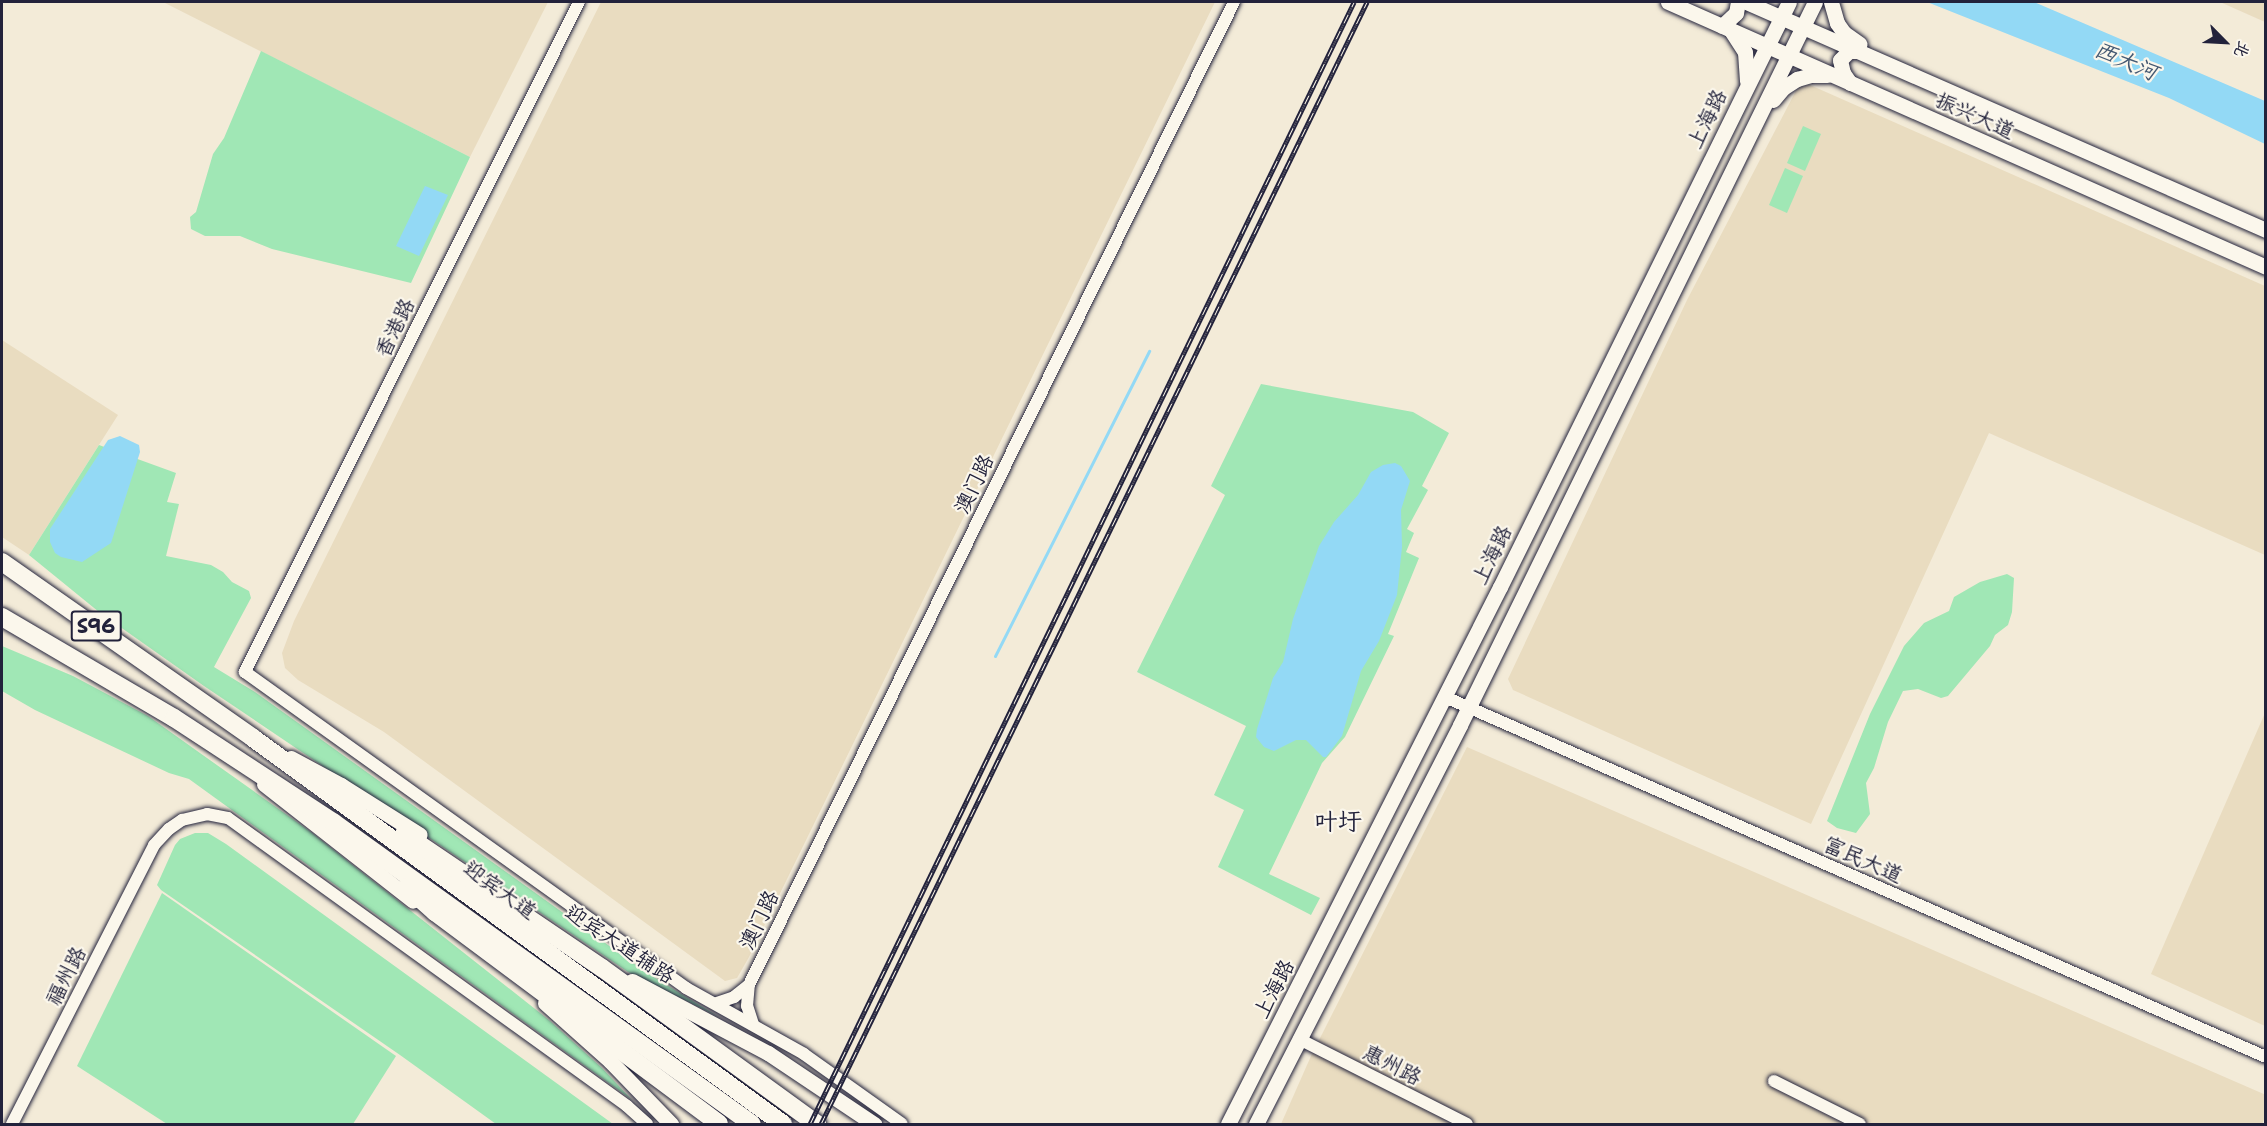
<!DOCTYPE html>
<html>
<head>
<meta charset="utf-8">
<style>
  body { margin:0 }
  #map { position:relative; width:2267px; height:1126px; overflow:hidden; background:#f3ebd8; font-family:"Shantell Sans","LXGW WenKai TC",sans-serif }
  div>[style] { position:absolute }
  .built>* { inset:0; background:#e9dcc0 }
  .green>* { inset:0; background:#a0e7b5 }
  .water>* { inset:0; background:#93d9f5 }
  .stream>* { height:3px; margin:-1.5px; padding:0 1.5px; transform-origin:1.5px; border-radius:1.5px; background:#93d9f5 }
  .roads { filter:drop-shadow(0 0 2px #22223b) drop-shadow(0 0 2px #22223b) }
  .minor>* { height:12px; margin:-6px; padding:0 6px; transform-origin:6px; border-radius:6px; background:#fbf7ec }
  .major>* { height:15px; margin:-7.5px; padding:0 7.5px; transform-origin:7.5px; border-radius:7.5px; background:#fbf7ec }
  .highway>* { height:18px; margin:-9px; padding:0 9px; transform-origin:9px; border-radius:9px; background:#fbf7ec }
  .rail>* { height:5px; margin-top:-2.5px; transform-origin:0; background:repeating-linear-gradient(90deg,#fbf7ec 0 9px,#22223b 0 18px); box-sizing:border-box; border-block:2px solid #22223b }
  span { translate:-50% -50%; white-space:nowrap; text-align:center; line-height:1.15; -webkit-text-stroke:4.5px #fbf7ec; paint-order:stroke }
  .shield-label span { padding:2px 4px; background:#fbf7ec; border:2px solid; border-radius:4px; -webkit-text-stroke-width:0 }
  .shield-label { font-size:20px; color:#22223b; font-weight:700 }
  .street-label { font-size:21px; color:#22223b }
  .water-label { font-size:22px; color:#445973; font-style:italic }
  .quarter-label { font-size:24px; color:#22223b }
  .frame { position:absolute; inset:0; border:3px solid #22223b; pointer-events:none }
  .north { position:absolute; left:2195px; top:12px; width:60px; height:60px; -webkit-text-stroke:4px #fbf7ec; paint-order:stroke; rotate:114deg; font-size:16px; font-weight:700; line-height:24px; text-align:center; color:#22223b }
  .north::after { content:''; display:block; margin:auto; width:21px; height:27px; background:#22223b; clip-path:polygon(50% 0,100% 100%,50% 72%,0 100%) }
</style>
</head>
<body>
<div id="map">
  <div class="built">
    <i style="clip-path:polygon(163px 2px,548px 2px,470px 157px)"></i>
    <i style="clip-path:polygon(601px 2px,1215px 2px,749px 957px,737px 978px,725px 981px,384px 732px,298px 680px,285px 668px,282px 653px,294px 621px)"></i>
    <i style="clip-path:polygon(2220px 2px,2265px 2px,2265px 22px)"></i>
    <i style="clip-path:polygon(1801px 81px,2265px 286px,2265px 555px,1989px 433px,1811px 824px,1513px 690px,1508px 679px,1687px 300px)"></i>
    <i style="clip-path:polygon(2px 340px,118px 415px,29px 555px,2px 537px)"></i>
    <i style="clip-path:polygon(2265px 713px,2265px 1026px,2151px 974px)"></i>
    <i style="clip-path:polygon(1467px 747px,2266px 1095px,2265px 1117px,2262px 1124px,1281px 1124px,1311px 1056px)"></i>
  </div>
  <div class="green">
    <i style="clip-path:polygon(261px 51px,470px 157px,411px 283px,272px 249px,240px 236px,205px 236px,191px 229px,190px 217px,196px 212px,213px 154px,224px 138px)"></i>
    <i style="clip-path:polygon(1803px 126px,1821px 134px,1805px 171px,1787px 163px)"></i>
    <i style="clip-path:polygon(1785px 168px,1803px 176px,1787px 213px,1769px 205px)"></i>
    <i style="clip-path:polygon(1261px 384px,1413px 412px,1449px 433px,1422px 486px,1428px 490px,1407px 529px,1414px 533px,1406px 552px,1419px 558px,1388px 634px,1394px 636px,1345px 737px,1322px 763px,1269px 874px,1320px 898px,1311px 915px,1218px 867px,1244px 810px,1214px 795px,1246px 726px,1137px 672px,1225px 495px,1211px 486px)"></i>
    <i style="clip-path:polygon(99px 445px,176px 473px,167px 502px,179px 504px,166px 556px,211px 565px,223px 572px,232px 582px,249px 591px,251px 598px,214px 667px,255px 692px,647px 973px,719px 1017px,628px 972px,204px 686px,99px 612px,29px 555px)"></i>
    <i style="clip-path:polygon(2007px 574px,2014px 578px,2012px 612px,2008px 625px,1995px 635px,1990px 646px,1948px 696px,1941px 698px,1918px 689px,1903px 691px,1888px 722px,1874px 768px,1866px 783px,1870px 814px,1856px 833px,1837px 828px,1827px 821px,1870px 714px,1904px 646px,1924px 623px,1949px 611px,1954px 597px,1980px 582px)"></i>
    <i style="clip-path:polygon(2px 646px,73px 676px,148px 716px,311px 832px,549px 1020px,602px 1068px,632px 1100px,189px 779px,169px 773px,35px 710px,2px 691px)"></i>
    <i style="clip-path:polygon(195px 833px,208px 833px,226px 844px,613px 1124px,496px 1124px,400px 1055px,161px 890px,157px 885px,175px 845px,180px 839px)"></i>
    <i style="clip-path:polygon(162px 893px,396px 1056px,353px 1124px,167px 1124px,77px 1066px)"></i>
  </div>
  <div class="water">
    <i style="clip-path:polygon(1927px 2px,2034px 2px,2265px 101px,2265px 144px,2169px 98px)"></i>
    <i style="clip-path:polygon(425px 186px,448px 195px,419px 256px,396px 246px)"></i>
    <i style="clip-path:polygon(120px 436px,139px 445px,140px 452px,111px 543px,82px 562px,61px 557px,55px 553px,50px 542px,50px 529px,108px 440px)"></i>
    <i style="clip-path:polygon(1395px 463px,1401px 466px,1410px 481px,1401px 510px,1402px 547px,1397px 595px,1379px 641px,1361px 671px,1342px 736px,1326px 757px,1323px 757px,1306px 740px,1296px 740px,1274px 751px,1264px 747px,1256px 737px,1257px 729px,1273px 678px,1283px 662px,1293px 619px,1319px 546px,1334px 522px,1358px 495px,1371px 472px,1383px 465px)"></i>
  </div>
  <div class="stream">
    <i style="left:995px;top:656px;width:342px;rotate:-63.2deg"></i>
  </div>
  <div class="roads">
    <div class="minor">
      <i style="left:579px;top:2px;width:749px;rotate:116.5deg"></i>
      <i style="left:245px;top:672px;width:543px;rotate:35.62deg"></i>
      <i style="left:686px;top:988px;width:135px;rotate:29.2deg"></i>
      <i style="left:804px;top:1054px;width:120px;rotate:35.5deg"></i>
      <i style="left:1445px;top:697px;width:896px;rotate:23.68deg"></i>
      <i style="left:717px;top:1003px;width:18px;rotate:-19deg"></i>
      <i style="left:734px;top:997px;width:19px;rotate:-39deg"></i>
      <i style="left:753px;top:1024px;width:19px;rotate:-108deg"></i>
      <i style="left:747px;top:1006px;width:21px;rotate:-85deg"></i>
      <i style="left:749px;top:985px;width:1096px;rotate:-63.74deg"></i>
      <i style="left:1299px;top:1039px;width:188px;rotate:26.8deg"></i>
      <i style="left:1774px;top:1081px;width:96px;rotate:26.6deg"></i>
      <i style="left:12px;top:1124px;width:313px;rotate:-63deg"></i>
      <i style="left:154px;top:845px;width:22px;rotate:-47deg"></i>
      <i style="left:169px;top:829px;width:16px;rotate:-35deg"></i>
      <i style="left:182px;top:820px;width:26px;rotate:-13deg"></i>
      <i style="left:207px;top:814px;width:21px;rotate:11deg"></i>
      <i style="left:228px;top:818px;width:492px;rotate:35.8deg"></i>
      <i style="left:627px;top:1106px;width:27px;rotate:42deg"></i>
    </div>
    <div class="major">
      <i style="left:1668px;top:2px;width:654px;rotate:23.9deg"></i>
      <i style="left:1746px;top:2px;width:568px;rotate:23.68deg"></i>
      <i style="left:1831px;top:2px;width:22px;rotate:74deg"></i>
      <i style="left:1837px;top:23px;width:12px;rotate:55deg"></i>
      <i style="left:1844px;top:33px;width:19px;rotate:35deg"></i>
      <i style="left:1722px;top:26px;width:19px;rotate:-43deg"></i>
      <i style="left:1736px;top:13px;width:11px;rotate:-80deg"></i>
      <i style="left:1730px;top:29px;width:27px;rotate:57deg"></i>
      <i style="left:1745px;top:52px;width:29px;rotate:86deg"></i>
      <i style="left:1850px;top:83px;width:12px;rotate:-125deg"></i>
      <i style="left:1843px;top:73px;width:13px;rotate:-103deg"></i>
      <i style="left:1840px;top:60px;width:13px;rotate:-45deg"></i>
      <i style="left:1849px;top:51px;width:10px"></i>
      <i style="left:1773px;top:100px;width:16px;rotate:-50deg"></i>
      <i style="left:1783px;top:88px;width:17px;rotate:-33deg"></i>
      <i style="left:1797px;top:79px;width:15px;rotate:-16deg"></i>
      <i style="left:1811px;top:75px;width:16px"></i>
      <i style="left:291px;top:758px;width:57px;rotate:28.4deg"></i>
      <i style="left:341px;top:785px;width:93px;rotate:32.3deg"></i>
      <i style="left:264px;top:784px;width:189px;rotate:38.1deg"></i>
      <i style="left:632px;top:981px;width:154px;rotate:27.9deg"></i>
      <i style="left:768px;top:1053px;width:128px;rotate:33.8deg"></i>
      <i style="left:545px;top:1003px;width:87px;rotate:41.7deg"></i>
      <i style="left:610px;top:1061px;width:88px;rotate:45.9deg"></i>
      <i style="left:1228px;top:1124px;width:602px;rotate:-63.14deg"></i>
      <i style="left:1500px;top:587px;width:652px;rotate:-63.71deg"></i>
      <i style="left:1256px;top:1124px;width:448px;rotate:-62.9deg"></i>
      <i style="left:1460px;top:725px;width:805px;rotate:-63.85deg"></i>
    </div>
    <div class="highway">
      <i style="left:2px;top:562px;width:307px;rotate:35deg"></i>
      <i style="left:253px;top:738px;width:656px;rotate:36.07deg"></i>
      <i style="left:2px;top:617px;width:199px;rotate:30.4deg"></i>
      <i style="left:174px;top:718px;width:190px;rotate:33.2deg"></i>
      <i style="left:333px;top:822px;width:516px;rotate:35.78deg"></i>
      <i style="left:404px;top:834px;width:239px;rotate:34.1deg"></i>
      <i style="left:602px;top:968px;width:266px;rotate:36deg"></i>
      <i style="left:407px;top:887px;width:38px;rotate:42deg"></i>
      <i style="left:435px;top:912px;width:354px;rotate:36.7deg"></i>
    </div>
  </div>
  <div class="rail">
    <i style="left:810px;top:1124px;width:1247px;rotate:-64.13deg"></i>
    <i style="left:821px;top:1124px;width:1248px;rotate:-64.05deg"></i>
  </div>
  <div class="shield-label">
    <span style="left:96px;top:626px">S96</span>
  </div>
  <div class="street-label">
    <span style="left:1975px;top:116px;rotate:24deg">振兴大道</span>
    <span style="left:1707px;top:119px;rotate:-64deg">上海路</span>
    <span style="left:395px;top:328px;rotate:-64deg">香港路</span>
    <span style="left:974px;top:484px;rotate:-64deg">澳门路</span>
    <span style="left:1492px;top:555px;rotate:-64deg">上海路</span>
    <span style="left:1863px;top:860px;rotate:24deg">富民大道</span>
    <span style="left:500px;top:890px;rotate:36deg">迎宾大道</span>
    <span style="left:759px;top:920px;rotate:-64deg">澳门路</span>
    <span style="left:620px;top:944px;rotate:33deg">迎宾大道辅路</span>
    <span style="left:66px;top:976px;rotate:-63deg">福州路</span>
    <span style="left:1274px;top:989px;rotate:-63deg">上海路</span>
    <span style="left:1392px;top:1065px;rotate:27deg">惠州路</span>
  </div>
  <div class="water-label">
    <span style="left:2126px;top:61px;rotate:23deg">西大河</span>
  </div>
  <div class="quarter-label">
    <span style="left:1338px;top:823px">叶圩</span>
  </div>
  <div class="frame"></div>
  <div class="north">北</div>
</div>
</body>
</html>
